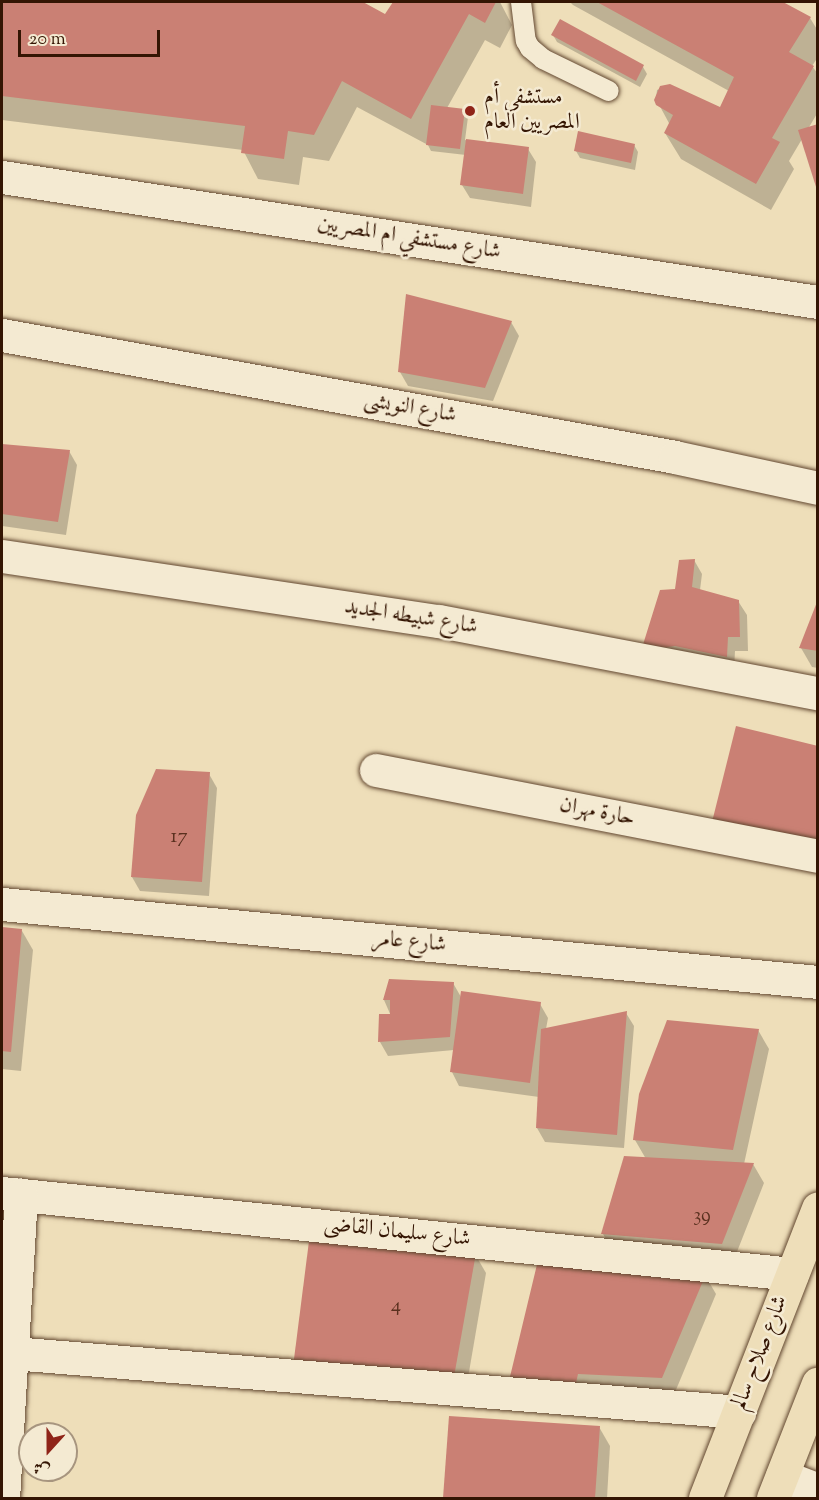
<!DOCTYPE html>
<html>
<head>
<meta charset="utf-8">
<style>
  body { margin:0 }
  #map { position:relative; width:819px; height:1500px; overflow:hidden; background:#eedeb9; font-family:"Sorts Mill Goudy",Amiri,serif }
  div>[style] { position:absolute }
  .shadow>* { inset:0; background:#0003 }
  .building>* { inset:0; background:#ca8074 }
  .roads { filter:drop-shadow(0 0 2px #624730) drop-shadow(0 0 2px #624730) }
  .service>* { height:20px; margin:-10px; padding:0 10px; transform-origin:10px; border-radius:10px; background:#f4ead2 }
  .minor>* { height:33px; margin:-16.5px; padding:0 16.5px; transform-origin:16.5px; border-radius:16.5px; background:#f4ead2 }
  .trunk>* { height:33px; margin:-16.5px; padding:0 16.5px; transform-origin:16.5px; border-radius:16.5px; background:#eedeb9 }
  .dots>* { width:16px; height:16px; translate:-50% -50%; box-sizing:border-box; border:3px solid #f4ead2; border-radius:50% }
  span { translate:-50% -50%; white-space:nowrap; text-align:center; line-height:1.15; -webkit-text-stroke:5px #f4ead2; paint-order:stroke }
  .number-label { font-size:20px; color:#5a301f }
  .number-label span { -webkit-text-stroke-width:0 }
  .poi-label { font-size:22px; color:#341503 }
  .left { translate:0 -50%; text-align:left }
  .street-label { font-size:22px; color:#341503 }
  .frame { position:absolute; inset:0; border:3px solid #341503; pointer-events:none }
  .north { position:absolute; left:18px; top:1422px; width:60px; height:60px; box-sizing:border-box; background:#f4ead2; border:2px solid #a7957f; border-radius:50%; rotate:201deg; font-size:16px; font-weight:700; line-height:24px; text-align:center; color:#341503 }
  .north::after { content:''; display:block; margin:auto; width:21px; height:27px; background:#8f2418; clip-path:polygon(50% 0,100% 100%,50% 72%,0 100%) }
  .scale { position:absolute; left:18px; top:30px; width:142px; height:27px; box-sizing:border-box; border:3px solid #341503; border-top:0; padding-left:8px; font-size:18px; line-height:21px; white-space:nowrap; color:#341503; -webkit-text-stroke:4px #f4ead2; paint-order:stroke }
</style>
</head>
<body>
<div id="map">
  <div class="shadow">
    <i style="clip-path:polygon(2px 2px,360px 2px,385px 16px,395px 2px,500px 2px,512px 25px,500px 48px,485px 40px,447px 108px,464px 110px,468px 117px,465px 140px,528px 149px,536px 162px,531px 207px,470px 198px,462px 185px,466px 155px,431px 151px,428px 145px,357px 107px,329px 161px,303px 157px,299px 185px,258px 179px,243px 150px,2px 120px)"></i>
    <i style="clip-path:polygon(570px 2px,781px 2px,810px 18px,818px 31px,818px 57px,812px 66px,818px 74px,818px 112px,789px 161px,794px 169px,771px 210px,681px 159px,665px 133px,670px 125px,656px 99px,657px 90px,670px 85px,720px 109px,729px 91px,573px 5px)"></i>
    <i style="clip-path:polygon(561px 21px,643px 67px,647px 74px,640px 87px,557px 42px,553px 35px)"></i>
    <i style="clip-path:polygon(634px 145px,638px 152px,635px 170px,580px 158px,576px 151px)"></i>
    <i style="clip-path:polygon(511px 322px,519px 336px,493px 401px,408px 386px,400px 372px)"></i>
    <i style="clip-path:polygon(2px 446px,69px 451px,77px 465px,66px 535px,2px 526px)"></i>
    <i style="clip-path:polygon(694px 560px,702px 574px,700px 590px,738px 601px,747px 615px,748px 651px,735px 651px,734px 670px,650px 665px,676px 591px)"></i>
    <i style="clip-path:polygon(818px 605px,818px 668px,812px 667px,801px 648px)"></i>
    <i style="clip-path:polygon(209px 774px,217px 788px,209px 896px,140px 891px,132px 877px)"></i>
    <i style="clip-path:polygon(2px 929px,22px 931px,33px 950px,21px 1071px,2px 1069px)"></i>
    <i style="clip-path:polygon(453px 983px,461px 997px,540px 1004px,548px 1018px,546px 1029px,626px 1013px,634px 1026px,624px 1148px,545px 1142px,537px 1128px,539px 1097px,459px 1086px,452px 1072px,454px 1050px,388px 1056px,380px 1042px,391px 1016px,384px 1000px)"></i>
    <i style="clip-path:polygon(758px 1030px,769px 1049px,744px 1164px,753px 1164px,764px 1183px,733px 1262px,614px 1253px,603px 1234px,646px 1159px,635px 1140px)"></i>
    <i style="clip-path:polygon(2px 1198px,13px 1199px,2px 1395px)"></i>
    <i style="clip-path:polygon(475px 1254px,486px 1273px,463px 1407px,306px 1386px)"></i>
    <i style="clip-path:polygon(705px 1275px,716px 1294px,673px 1397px,521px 1404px)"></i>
    <i style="clip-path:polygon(450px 1417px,599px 1427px,610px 1446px,607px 1498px,445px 1498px)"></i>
  </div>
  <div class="building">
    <i style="clip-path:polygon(2px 2px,363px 2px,385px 14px,393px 2px,496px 2px,485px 23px,469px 14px,411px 119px,342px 81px,314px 135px,288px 131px,284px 159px,241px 153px,245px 126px,2px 96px)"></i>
    <i style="clip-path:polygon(597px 2px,783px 2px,811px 17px,789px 52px,814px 66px,772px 138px,780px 142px,756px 184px,664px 133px,673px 115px,656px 105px,654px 100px,660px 86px,670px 84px,720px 107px,734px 77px)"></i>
    <i style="clip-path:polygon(560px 19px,644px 65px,636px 81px,551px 35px)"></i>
    <i style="clip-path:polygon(431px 105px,465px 109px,460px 149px,426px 145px)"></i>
    <i style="clip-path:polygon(818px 124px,818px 190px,817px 190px,798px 130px)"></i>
    <i style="clip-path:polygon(578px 131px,635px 144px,631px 163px,574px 151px)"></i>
    <i style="clip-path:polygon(466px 139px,529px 147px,523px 194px,460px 185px)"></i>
    <i style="clip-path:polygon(406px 294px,512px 321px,485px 388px,398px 372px)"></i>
    <i style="clip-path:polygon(2px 444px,70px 450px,58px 522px,2px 514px)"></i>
    <i style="clip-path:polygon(695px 559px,692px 587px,739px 600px,740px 637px,728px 637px,727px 657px,675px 646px,641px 651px,660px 590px,675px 589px,679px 560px)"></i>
    <i style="clip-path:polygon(817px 602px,818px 651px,799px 648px)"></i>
    <i style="clip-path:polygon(736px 726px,818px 746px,818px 852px,711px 826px)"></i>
    <i style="clip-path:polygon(156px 769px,210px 772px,202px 882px,131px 877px,136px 815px)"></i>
    <i style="clip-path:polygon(2px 927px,22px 929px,11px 1052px,2px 1051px)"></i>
    <i style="clip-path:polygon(389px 979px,454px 982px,450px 1037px,378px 1042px,379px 1014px,390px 1014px,390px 1000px,383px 1000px)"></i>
    <i style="clip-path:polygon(461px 991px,541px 1002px,530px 1083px,450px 1072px)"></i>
    <i style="clip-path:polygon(627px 1011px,617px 1135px,536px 1128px,541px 1029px)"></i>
    <i style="clip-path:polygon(667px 1020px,759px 1029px,733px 1150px,633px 1140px,639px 1094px)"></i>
    <i style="clip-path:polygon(624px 1156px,754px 1163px,722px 1244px,601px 1234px)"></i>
    <i style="clip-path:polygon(309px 1241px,476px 1253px,452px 1388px,293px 1367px)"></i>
    <i style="clip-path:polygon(540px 1252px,706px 1274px,662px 1378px,578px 1374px,574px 1392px,508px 1385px)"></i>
    <i style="clip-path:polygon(449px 1416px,600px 1426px,595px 1498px,443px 1498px)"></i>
  </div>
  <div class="roads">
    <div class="service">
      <i style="left:521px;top:2px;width:39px;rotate:83deg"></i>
      <i style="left:526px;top:41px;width:8px;rotate:60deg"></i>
      <i style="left:530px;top:48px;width:17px;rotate:40deg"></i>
      <i style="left:543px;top:59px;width:73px;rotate:25.9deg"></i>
    </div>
    <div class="minor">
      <i style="left:2px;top:177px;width:826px;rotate:8.71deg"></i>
      <i style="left:2px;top:335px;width:684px;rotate:10.27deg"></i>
      <i style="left:675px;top:457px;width:146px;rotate:12.2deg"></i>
      <i style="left:2px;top:556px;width:442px;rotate:8.5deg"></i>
      <i style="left:439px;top:621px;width:386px;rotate:10.8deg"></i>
      <i style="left:376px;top:770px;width:450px;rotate:11deg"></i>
      <i style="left:2px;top:904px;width:820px;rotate:5.46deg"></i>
      <i style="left:2px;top:1193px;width:794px;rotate:5.85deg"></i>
      <i style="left:12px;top:1353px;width:730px;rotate:4.63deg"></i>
      <i style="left:782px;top:1476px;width:39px;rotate:21deg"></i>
      <i style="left:3px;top:1498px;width:304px;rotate:-86.6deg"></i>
    </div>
    <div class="trunk">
      <i style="left:705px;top:1498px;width:311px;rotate:-68.7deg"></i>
      <i style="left:773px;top:1498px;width:123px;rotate:-68.6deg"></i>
    </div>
  </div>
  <div class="dots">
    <i style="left:470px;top:111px;background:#8f2418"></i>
  </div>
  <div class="number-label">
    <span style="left:179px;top:837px">17</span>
    <span style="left:702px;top:1216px">39</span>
    <span style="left:396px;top:1306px">4</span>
  </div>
  <div class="poi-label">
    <span class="left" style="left:484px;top:111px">مستشفى أم<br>المصريين العام</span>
  </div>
  <div class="street-label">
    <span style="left:409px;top:239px;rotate:9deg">شارع مستشفي ام المصريين</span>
    <span style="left:410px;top:409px;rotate:10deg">شارع النويشى</span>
    <span style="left:411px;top:618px;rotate:9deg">شارع شبيطه الجديد</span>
    <span style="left:597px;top:813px;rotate:11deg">حارة مهران</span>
    <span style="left:409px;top:943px;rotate:5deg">شارع عامر</span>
    <span style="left:397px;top:1233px;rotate:6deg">شارع سليمان القاضى</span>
    <span style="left:761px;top:1353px;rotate:-69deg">شارع صلاح سالم</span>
  </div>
  <div class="frame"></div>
  <div class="north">ش</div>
  <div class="scale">20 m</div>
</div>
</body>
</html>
